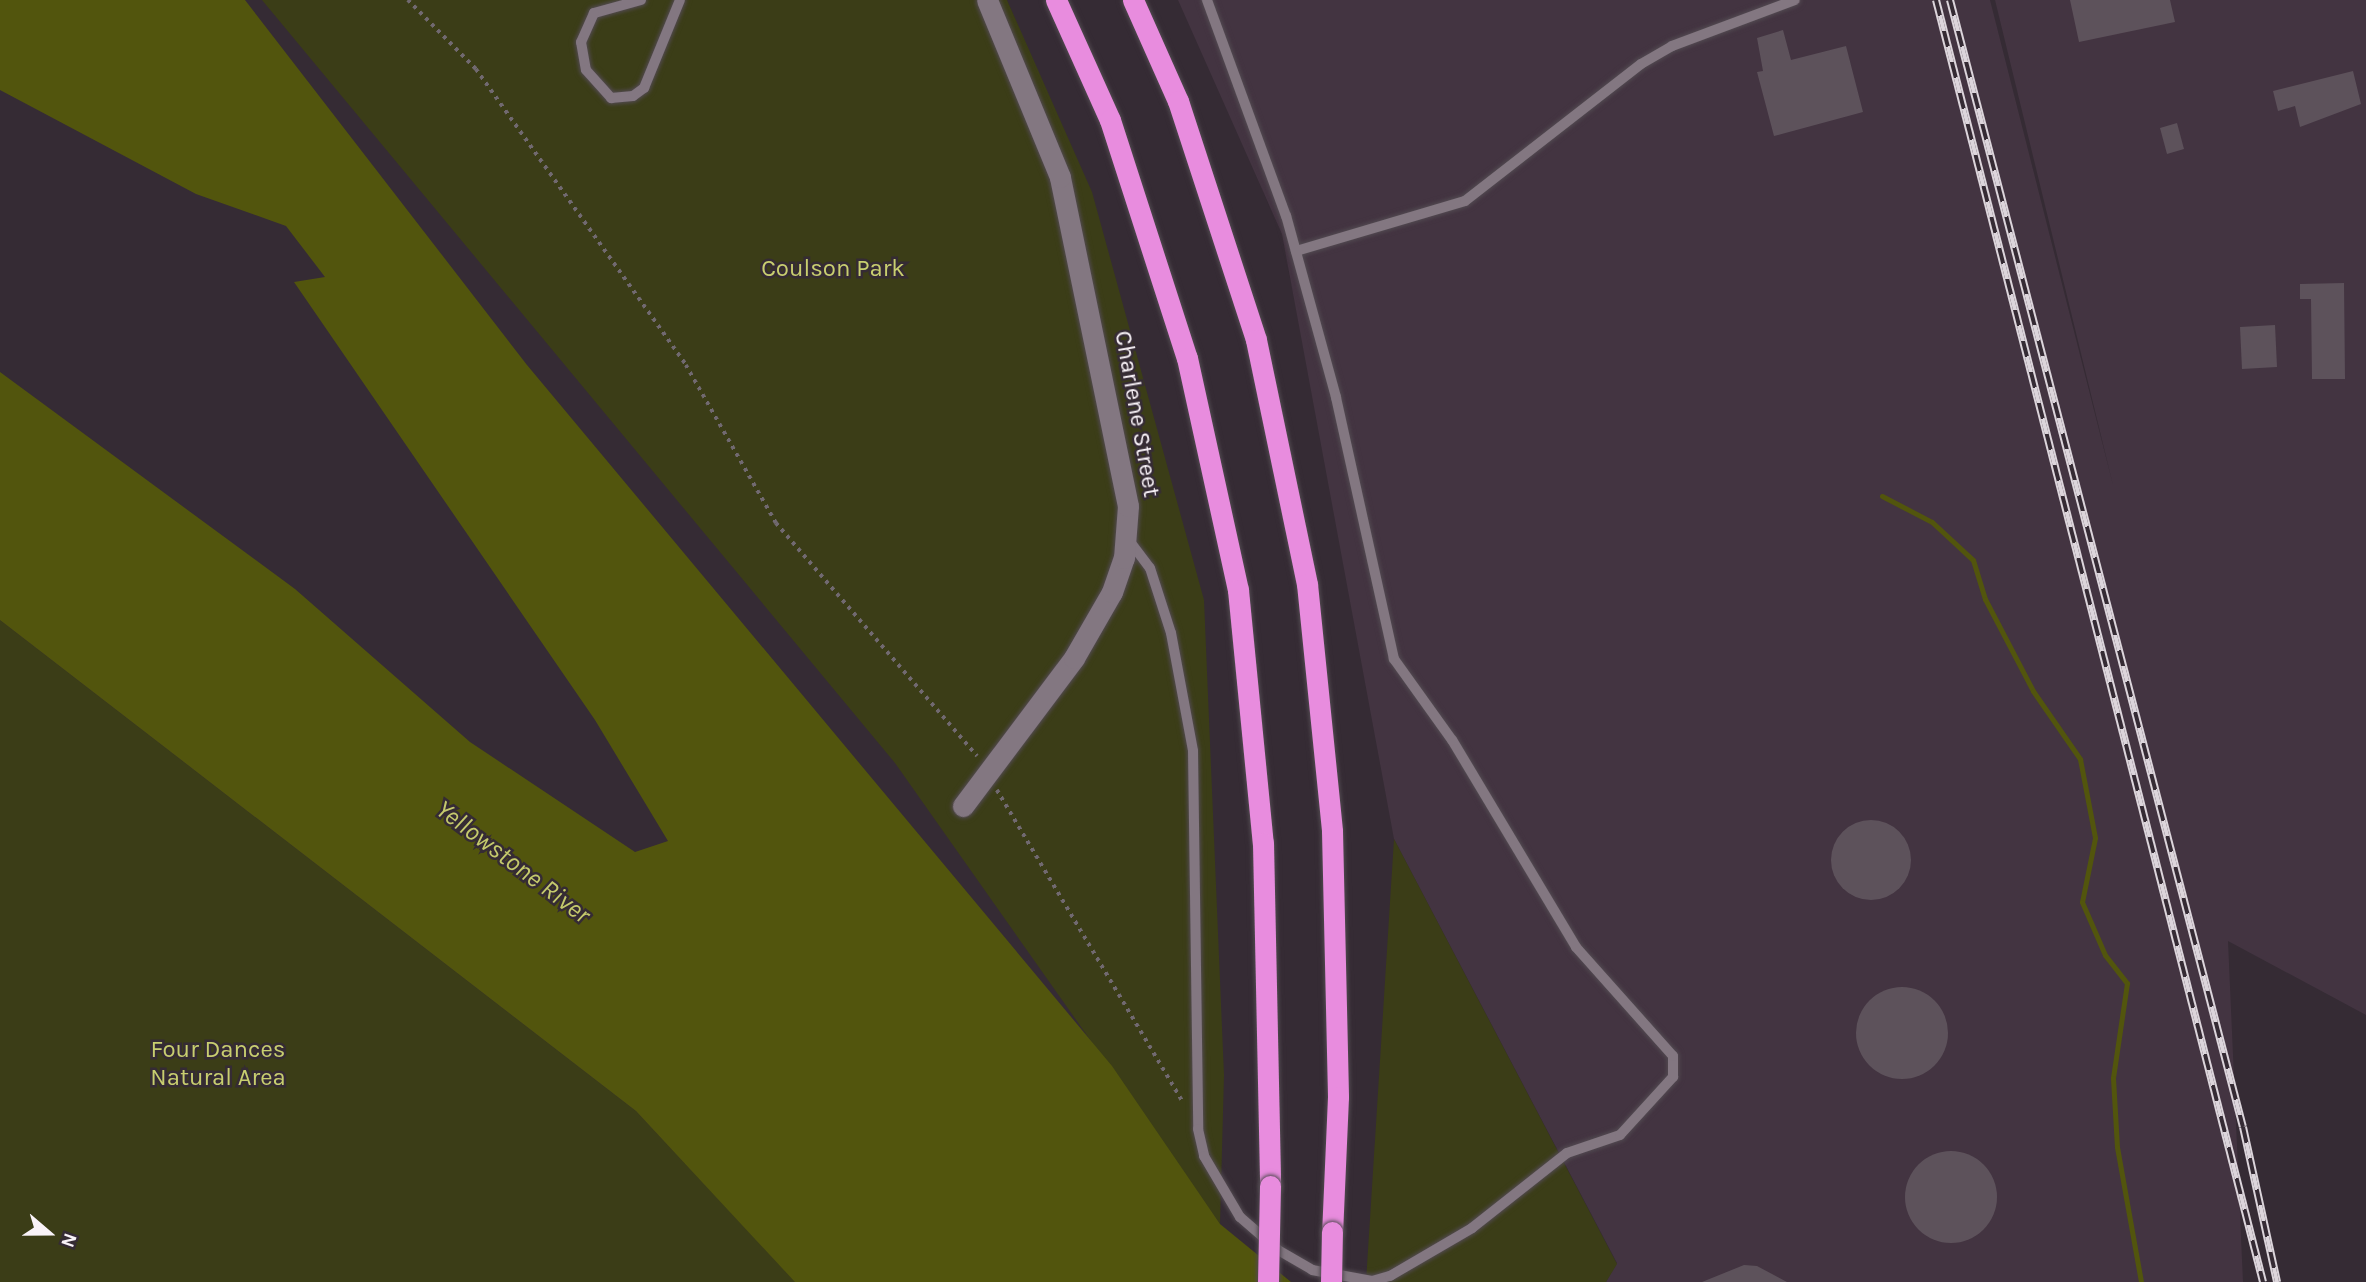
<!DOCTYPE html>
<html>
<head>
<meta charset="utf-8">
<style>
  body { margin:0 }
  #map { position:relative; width:2366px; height:1282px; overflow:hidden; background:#352b34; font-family:Karla,sans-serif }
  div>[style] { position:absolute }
  .built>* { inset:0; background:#433441 }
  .green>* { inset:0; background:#3b3d17 }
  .water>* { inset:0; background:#52550d }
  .stream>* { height:5px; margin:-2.5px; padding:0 2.5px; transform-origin:2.5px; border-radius:2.5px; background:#52550d }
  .building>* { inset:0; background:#5d525b }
  .round { border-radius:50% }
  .path>* { height:3.5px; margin-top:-1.75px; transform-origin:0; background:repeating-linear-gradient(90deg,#716970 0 3.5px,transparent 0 8.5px) }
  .roads { filter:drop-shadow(0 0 2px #524a51) drop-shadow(0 0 2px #524a51) }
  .lane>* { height:10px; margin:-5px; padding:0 5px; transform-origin:5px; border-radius:5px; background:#837781 }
  .street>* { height:21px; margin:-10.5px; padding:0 10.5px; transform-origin:10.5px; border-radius:10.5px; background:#837781 }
  .highway>* { height:21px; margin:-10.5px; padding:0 10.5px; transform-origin:10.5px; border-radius:10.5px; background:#e88cde }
  .rail>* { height:8px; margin-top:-4px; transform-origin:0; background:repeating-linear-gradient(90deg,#352b34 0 16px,#dcd5db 0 32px); box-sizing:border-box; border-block:2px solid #dcd5db }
  .bridges { filter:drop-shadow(0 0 2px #524a51) drop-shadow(0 0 2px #524a51) }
  .highway-bridge>* { height:21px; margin:-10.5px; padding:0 10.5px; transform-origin:10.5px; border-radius:10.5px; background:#e88cde }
  span { translate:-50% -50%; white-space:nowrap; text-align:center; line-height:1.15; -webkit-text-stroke:5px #352b34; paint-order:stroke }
  .park-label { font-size:24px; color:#c8ce6f }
  .street-label { font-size:24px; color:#f9f3f8 }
  .water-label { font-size:26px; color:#c5ca6c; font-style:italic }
  .north { position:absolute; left:14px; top:1198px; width:70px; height:70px; -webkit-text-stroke:5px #352b34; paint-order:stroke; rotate:110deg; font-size:19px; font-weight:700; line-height:28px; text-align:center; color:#f9f3f8 }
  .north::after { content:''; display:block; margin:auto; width:24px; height:32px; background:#f9f3f8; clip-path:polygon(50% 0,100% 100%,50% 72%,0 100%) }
</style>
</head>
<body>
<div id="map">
  <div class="built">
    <i style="clip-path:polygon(1178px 0,1990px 0,2113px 485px,1995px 0,2366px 0,2366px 1015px,2228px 941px,2243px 1282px,1606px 1282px,1617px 1263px,1394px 839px,1282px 234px)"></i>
  </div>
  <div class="green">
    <i style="clip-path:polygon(262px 0,1007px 0,1092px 192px,1204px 600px,1224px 1075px,1220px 1224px,895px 763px)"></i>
    <i style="clip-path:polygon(0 620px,636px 1111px,796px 1282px,0 1282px)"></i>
    <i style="clip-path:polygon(1394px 839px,1617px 1264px,1606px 1282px,1366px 1282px)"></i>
  </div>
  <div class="water">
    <i style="clip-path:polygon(0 0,245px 0,527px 365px,1112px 1066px,1220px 1224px,1291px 1282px,795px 1282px,636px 1111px,0 620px,0 372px,295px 589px,470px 742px,635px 852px,668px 841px,595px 720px,294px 282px,325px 277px,286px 226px,196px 194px,0 90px)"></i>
  </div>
  <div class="stream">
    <i style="left:1882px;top:496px;width:56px;rotate:27.5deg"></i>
    <i style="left:1932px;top:522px;width:56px;rotate:42.8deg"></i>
    <i style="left:1973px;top:560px;width:41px;rotate:72.9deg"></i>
    <i style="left:1985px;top:599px;width:104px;rotate:62.4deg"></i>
    <i style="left:2033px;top:691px;width:83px;rotate:55.3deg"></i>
    <i style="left:2080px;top:759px;width:80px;rotate:79.2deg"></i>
    <i style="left:2095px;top:838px;width:65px;rotate:101.5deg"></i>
    <i style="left:2082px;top:902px;width:58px;rotate:66.5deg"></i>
    <i style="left:2105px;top:955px;width:36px;rotate:52deg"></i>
    <i style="left:2127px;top:983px;width:96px;rotate:98.4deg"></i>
    <i style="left:2113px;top:1078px;width:69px;rotate:86.7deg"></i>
    <i style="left:2117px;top:1147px;width:137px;rotate:79.9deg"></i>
  </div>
  <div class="building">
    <i style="clip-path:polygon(2070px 0,2170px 0,2175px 22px,2079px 42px)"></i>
    <i style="clip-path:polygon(1783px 30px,1791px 60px,1846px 46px,1863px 112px,1774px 136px,1757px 72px,1763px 71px,1757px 38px)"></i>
    <i style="clip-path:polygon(2353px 71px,2361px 104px,2300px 127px,2295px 106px,2278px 111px,2273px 91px)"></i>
    <i style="clip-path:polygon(2177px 123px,2184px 149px,2167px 154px,2160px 128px)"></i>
    <i style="clip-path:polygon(2344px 283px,2345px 379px,2312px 379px,2311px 299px,2300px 299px,2300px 284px)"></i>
    <i style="clip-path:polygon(2275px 325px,2277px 367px,2242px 369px,2240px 327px)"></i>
    <i class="round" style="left:1831px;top:820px;width:80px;height:80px"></i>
    <i class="round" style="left:1856px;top:987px;width:92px;height:92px"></i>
    <i class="round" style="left:1905px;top:1151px;width:92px;height:92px"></i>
    <i style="clip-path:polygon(1744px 1265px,1757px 1266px,1787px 1282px,1702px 1282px)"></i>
  </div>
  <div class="path">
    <i style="left:408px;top:0;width:97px;rotate:45.4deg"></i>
    <i style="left:476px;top:69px;width:363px;rotate:54.6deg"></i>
    <i style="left:686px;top:365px;width:182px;rotate:60.3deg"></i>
    <i style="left:776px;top:523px;width:308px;rotate:49.2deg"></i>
    <i style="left:997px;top:790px;width:363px;rotate:59.2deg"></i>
  </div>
  <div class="roads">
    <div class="lane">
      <i style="left:641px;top:0;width:49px;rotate:164.5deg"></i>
      <i style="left:594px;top:13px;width:32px;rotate:114deg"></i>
      <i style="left:581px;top:42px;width:28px;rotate:80deg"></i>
      <i style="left:586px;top:70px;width:38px;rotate:48deg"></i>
      <i style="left:611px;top:98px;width:22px;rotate:-5deg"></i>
      <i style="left:633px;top:96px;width:14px;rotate:-36deg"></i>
      <i style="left:644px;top:88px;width:95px;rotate:-67.8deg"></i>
      <i style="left:1296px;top:251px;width:176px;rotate:-16.5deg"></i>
      <i style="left:1465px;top:201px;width:223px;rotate:-37.9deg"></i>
      <i style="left:1641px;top:64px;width:36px;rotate:-30deg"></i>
      <i style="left:1672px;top:46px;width:131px;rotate:-20.5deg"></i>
      <i style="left:1128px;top:539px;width:36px;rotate:53deg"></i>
      <i style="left:1150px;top:568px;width:68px;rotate:72.1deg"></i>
      <i style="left:1171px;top:633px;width:120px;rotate:79.4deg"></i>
      <i style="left:1193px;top:751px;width:378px;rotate:89.2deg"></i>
      <i style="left:1198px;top:1129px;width:28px;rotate:77deg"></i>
      <i style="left:1204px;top:1156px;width:71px;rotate:59.5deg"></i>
      <i style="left:1240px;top:1217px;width:50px;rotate:41deg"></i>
      <i style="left:1278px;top:1250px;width:39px;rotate:30deg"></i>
      <i style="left:1312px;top:1270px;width:61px;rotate:10.4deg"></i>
      <i style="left:1372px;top:1281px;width:19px;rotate:-16deg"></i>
      <i style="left:1390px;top:1276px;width:95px;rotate:-30.3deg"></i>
      <i style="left:1472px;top:1228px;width:121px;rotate:-38.3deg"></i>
      <i style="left:1567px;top:1153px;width:56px;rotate:-18.8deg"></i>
      <i style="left:1620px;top:1135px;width:79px;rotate:-47.6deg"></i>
      <i style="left:1673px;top:1077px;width:21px;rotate:-90deg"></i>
      <i style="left:1673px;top:1056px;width:146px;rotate:-131.7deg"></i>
      <i style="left:1576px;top:947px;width:241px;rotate:-120.9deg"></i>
      <i style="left:1452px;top:740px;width:100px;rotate:-125.6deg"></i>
      <i style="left:1394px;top:659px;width:268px;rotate:-102.5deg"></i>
      <i style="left:1336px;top:397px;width:188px;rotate:-105.4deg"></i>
      <i style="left:1286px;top:216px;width:230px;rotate:-110.1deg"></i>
    </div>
    <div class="street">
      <i style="left:963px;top:806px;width:185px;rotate:-53.1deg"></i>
      <i style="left:1074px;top:658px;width:76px;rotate:-60.1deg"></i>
      <i style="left:1112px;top:592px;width:36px;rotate:-71deg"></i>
      <i style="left:1124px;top:558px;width:52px;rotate:-85.6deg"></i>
      <i style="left:1128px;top:506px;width:336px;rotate:-101.7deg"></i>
      <i style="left:1060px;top:177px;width:191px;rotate:-112.4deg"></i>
    </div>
    <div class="highway">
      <i style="left:1056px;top:0;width:132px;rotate:65.8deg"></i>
      <i style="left:1110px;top:120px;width:250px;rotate:72.1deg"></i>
      <i style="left:1187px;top:358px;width:238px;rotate:77.6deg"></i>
      <i style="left:1238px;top:590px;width:254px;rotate:84.4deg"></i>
      <i style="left:1263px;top:843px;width:343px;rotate:88.8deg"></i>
      <i style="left:1133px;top:0;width:111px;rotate:66deg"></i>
      <i style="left:1178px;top:101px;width:251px;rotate:71.9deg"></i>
      <i style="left:1256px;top:340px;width:249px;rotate:78.2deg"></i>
      <i style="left:1307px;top:584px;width:248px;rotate:84.2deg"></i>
      <i style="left:1332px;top:831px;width:266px;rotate:88.7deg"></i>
      <i style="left:1338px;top:1097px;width:135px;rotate:92.5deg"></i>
    </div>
  </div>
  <div class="rail">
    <i style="left:1936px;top:0;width:1323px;rotate:75.69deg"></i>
    <i style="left:1950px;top:0;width:1164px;rotate:75.43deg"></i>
    <i style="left:2243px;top:1127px;width:159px;rotate:77.6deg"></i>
  </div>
  <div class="bridges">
    <div class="highway-bridge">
      <i style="left:1268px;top:1282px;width:96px;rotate:-88.8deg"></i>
      <i style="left:1331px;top:1282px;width:50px;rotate:-88.9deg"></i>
    </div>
  </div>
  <div class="park-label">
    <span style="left:833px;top:269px">Coulson Park</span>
    <span style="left:218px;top:1064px">Four Dances<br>Natural Area</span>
  </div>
  <div class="street-label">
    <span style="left:1137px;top:414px;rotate:80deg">Charlene Street</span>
  </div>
  <div class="water-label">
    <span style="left:513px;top:862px;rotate:37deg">Yellowstone River</span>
  </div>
  <div class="north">N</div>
</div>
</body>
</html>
